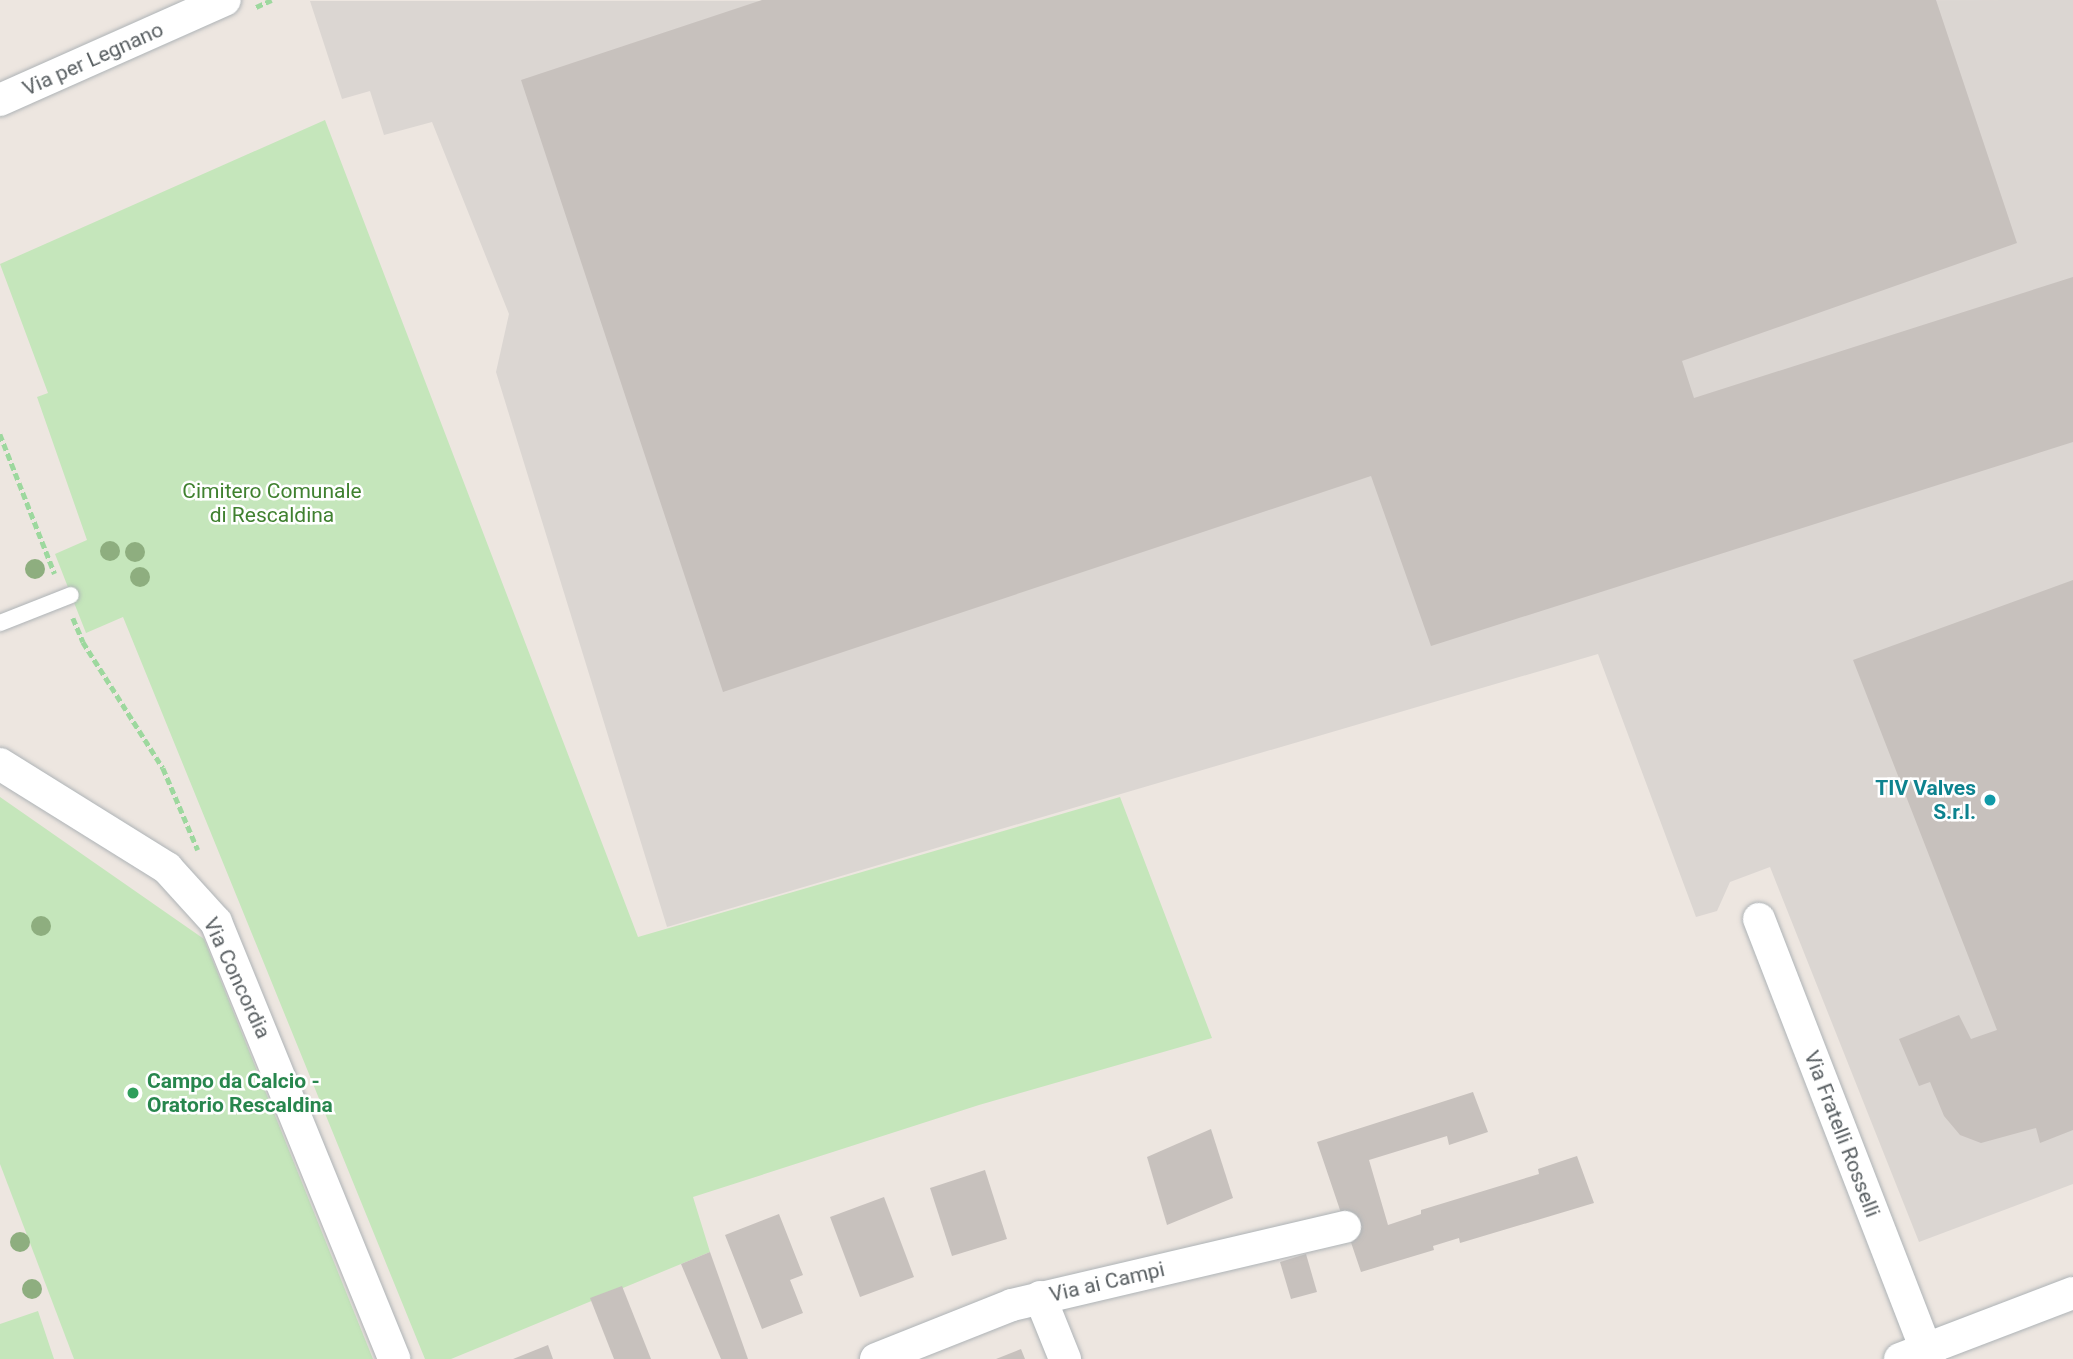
<!DOCTYPE html>
<html>
<head>
<meta charset="utf-8">
<style>
  body { margin:0 }
  #map { position:relative; width:2073px; height:1359px; overflow:hidden; background:#ede6e0; font-family:Roboto,sans-serif }
  div>[style] { position:absolute }
  .industrial>* { inset:0; background:#dbd6d2 }
  .green>* { inset:0; background:#c5e6bb }
  .building>* { inset:0; background:#c7c1bd }
  .path>* { height:4.5px; margin-top:-2.25px; transform-origin:0; background:repeating-linear-gradient(90deg,#9dd89e 0 7px,transparent 0 10.5px) }
  .roads { filter:drop-shadow(0 0 2px #aeb3b6) drop-shadow(0 0 2px #aeb3b6) }
  .service>* { height:16px; margin:-8px; padding:0 8px; transform-origin:8px; border-radius:8px; background:#fff }
  .minor>* { height:32px; margin:-16px; padding:0 16px; transform-origin:16px; border-radius:16px; background:#fff }
  .trees>* { width:20px; height:20px; margin:-10px; border-radius:50%; background:#8eae7f }
  .dots>* { width:19px; height:19px; translate:-50% -50%; box-sizing:border-box; border:4px solid #fff; border-radius:50% }
  span { translate:-50% -50%; white-space:nowrap; text-align:center; line-height:1.15; -webkit-text-stroke:5px #fff; paint-order:stroke }
  .street-label { font-size:21px; color:#595f62 }
  .park-label { font-size:21px; color:#408130 }
  .culture-label { font-size:21px; color:#0d838f; font-weight:700 }
  .right { translate:-100% -50%; text-align:right }
  .leisure-label { font-size:21px; color:#27864d; font-weight:700 }
  .left { translate:0 -50%; text-align:left }
</style>
</head>
<body>
<div id="map">
  <div class="industrial">
    <i style="clip-path:polygon(2073px 0,2073px 1184px,1919px 1242px,1770px 867px,1730px 882px,1717px 911px,1696px 917px,1598px 654px,667px 927px,496px 372px,509px 314px,432px 122px,384px 135px,370px 91px,342px 99px,310px 1px)"></i>
  </div>
  <div class="green">
    <i style="clip-path:polygon(325px 120px,638px 937px,1120px 797px,1212px 1038px,979px 1105px,693px 1197px,710px 1252px,451px 1359px,425px 1359px,123px 617px,86px 633px,71px 595px,55px 554px,87px 540px,37px 397px,48px 393px,0 264px)"></i>
    <i style="clip-path:polygon(0 797px,204px 939px,373px 1359px,74px 1359px,0 1164px)"></i>
    <i style="clip-path:polygon(38px 1311px,54px 1359px,0 1359px,0 1324px)"></i>
  </div>
  <div class="building">
    <i style="clip-path:polygon(762px 0,1936px 0,2017px 243px,1682px 361px,1694px 398px,2073px 277px,2073px 442px,1431px 646px,1371px 476px,723px 692px,521px 80px)"></i>
    <i style="clip-path:polygon(2073px 580px,2073px 1130px,2040px 1143px,2036px 1128px,1981px 1143px,1960px 1135px,1944px 1116px,1930px 1082px,1919px 1086px,1899px 1039px,1959px 1015px,1971px 1039px,1997px 1030px,1853px 660px)"></i>
    <i style="clip-path:polygon(1473px 1092px,1488px 1132px,1449px 1145px,1447px 1136px,1369px 1160px,1388px 1225px,1421px 1214px,1421px 1210px,1539px 1174px,1538px 1169px,1577px 1156px,1594px 1203px,1460px 1243px,1459px 1238px,1433px 1246px,1434px 1250px,1361px 1272px,1317px 1142px)"></i>
    <i style="clip-path:polygon(1211px 1129px,1233px 1198px,1167px 1225px,1147px 1157px)"></i>
    <i style="clip-path:polygon(985px 1170px,1007px 1239px,952px 1256px,930px 1188px)"></i>
    <i style="clip-path:polygon(884px 1197px,914px 1277px,860px 1297px,830px 1217px)"></i>
    <i style="clip-path:polygon(779px 1214px,803px 1275px,790px 1280px,803px 1313px,762px 1329px,725px 1235px)"></i>
    <i style="clip-path:polygon(710px 1252px,748px 1359px,721px 1359px,681px 1264px)"></i>
    <i style="clip-path:polygon(1306px 1254px,1317px 1292px,1291px 1299px,1280px 1262px)"></i>
    <i style="clip-path:polygon(622px 1286px,651px 1359px,614px 1359px,590px 1298px)"></i>
    <i style="clip-path:polygon(548px 1345px,553px 1359px,513px 1359px)"></i>
    <i style="clip-path:polygon(1021px 1349px,1025px 1359px,996px 1359px)"></i>
  </div>
  <div class="path">
    <i style="left:256px;top:7px;width:17px;rotate:-24deg"></i>
    <i style="left:0;top:434px;width:150px;rotate:68.6deg"></i>
    <i style="left:73px;top:618px;width:26px;rotate:67deg"></i>
    <i style="left:83px;top:642px;width:149px;rotate:57.6deg"></i>
    <i style="left:163px;top:768px;width:89px;rotate:66.9deg"></i>
  </div>
  <div class="roads">
    <div class="service">
      <i style="left:0;top:623px;width:76px;rotate:-21.5deg"></i>
    </div>
    <div class="minor">
      <i style="left:0;top:100px;width:246px;rotate:-24deg"></i>
      <i style="left:0;top:764px;width:197px;rotate:31.9deg"></i>
      <i style="left:167px;top:868px;width:73px;rotate:47.8deg"></i>
      <i style="left:216px;top:922px;width:472px;rotate:67.8deg"></i>
      <i style="left:1759px;top:919px;width:472px;rotate:68.8deg"></i>
      <i style="left:1040px;top:1297px;width:67px;rotate:68deg"></i>
      <i style="left:876px;top:1359px;width:146px;rotate:-21.7deg"></i>
      <i style="left:1012px;top:1305px;width:342px;rotate:-13.2deg"></i>
      <i style="left:1900px;top:1359px;width:185px;rotate:-20.9deg"></i>
    </div>
  </div>
  <div class="trees">
    <i style="left:110px;top:551px"></i>
    <i style="left:135px;top:552px"></i>
    <i style="left:35px;top:569px"></i>
    <i style="left:140px;top:577px"></i>
    <i style="left:41px;top:926px"></i>
    <i style="left:20px;top:1242px"></i>
    <i style="left:32px;top:1289px"></i>
  </div>
  <div class="dots">
    <i style="left:1990px;top:800px;background:#0f9aa8"></i>
    <i style="left:133px;top:1093px;background:#2e9e5b"></i>
  </div>
  <div class="street-label">
    <span style="left:93px;top:59px;rotate:-24deg">Via per Legnano</span>
    <span style="left:237px;top:978px;rotate:65deg">Via Concordia</span>
    <span style="left:1842px;top:1134px;rotate:69deg">Via Fratelli Rosselli</span>
    <span style="left:1107px;top:1282px;rotate:-13deg">Via ai Campi</span>
  </div>
  <div class="park-label">
    <span style="left:272px;top:503px">Cimitero Comunale<br>di Rescaldina</span>
  </div>
  <div class="culture-label">
    <span class="right" style="left:1976px;top:800px">TIV Valves<br>S.r.l.</span>
  </div>
  <div class="leisure-label">
    <span class="left" style="left:147px;top:1093px">Campo da Calcio -<br>Oratorio Rescaldina</span>
  </div>
</div>
</body>
</html>
